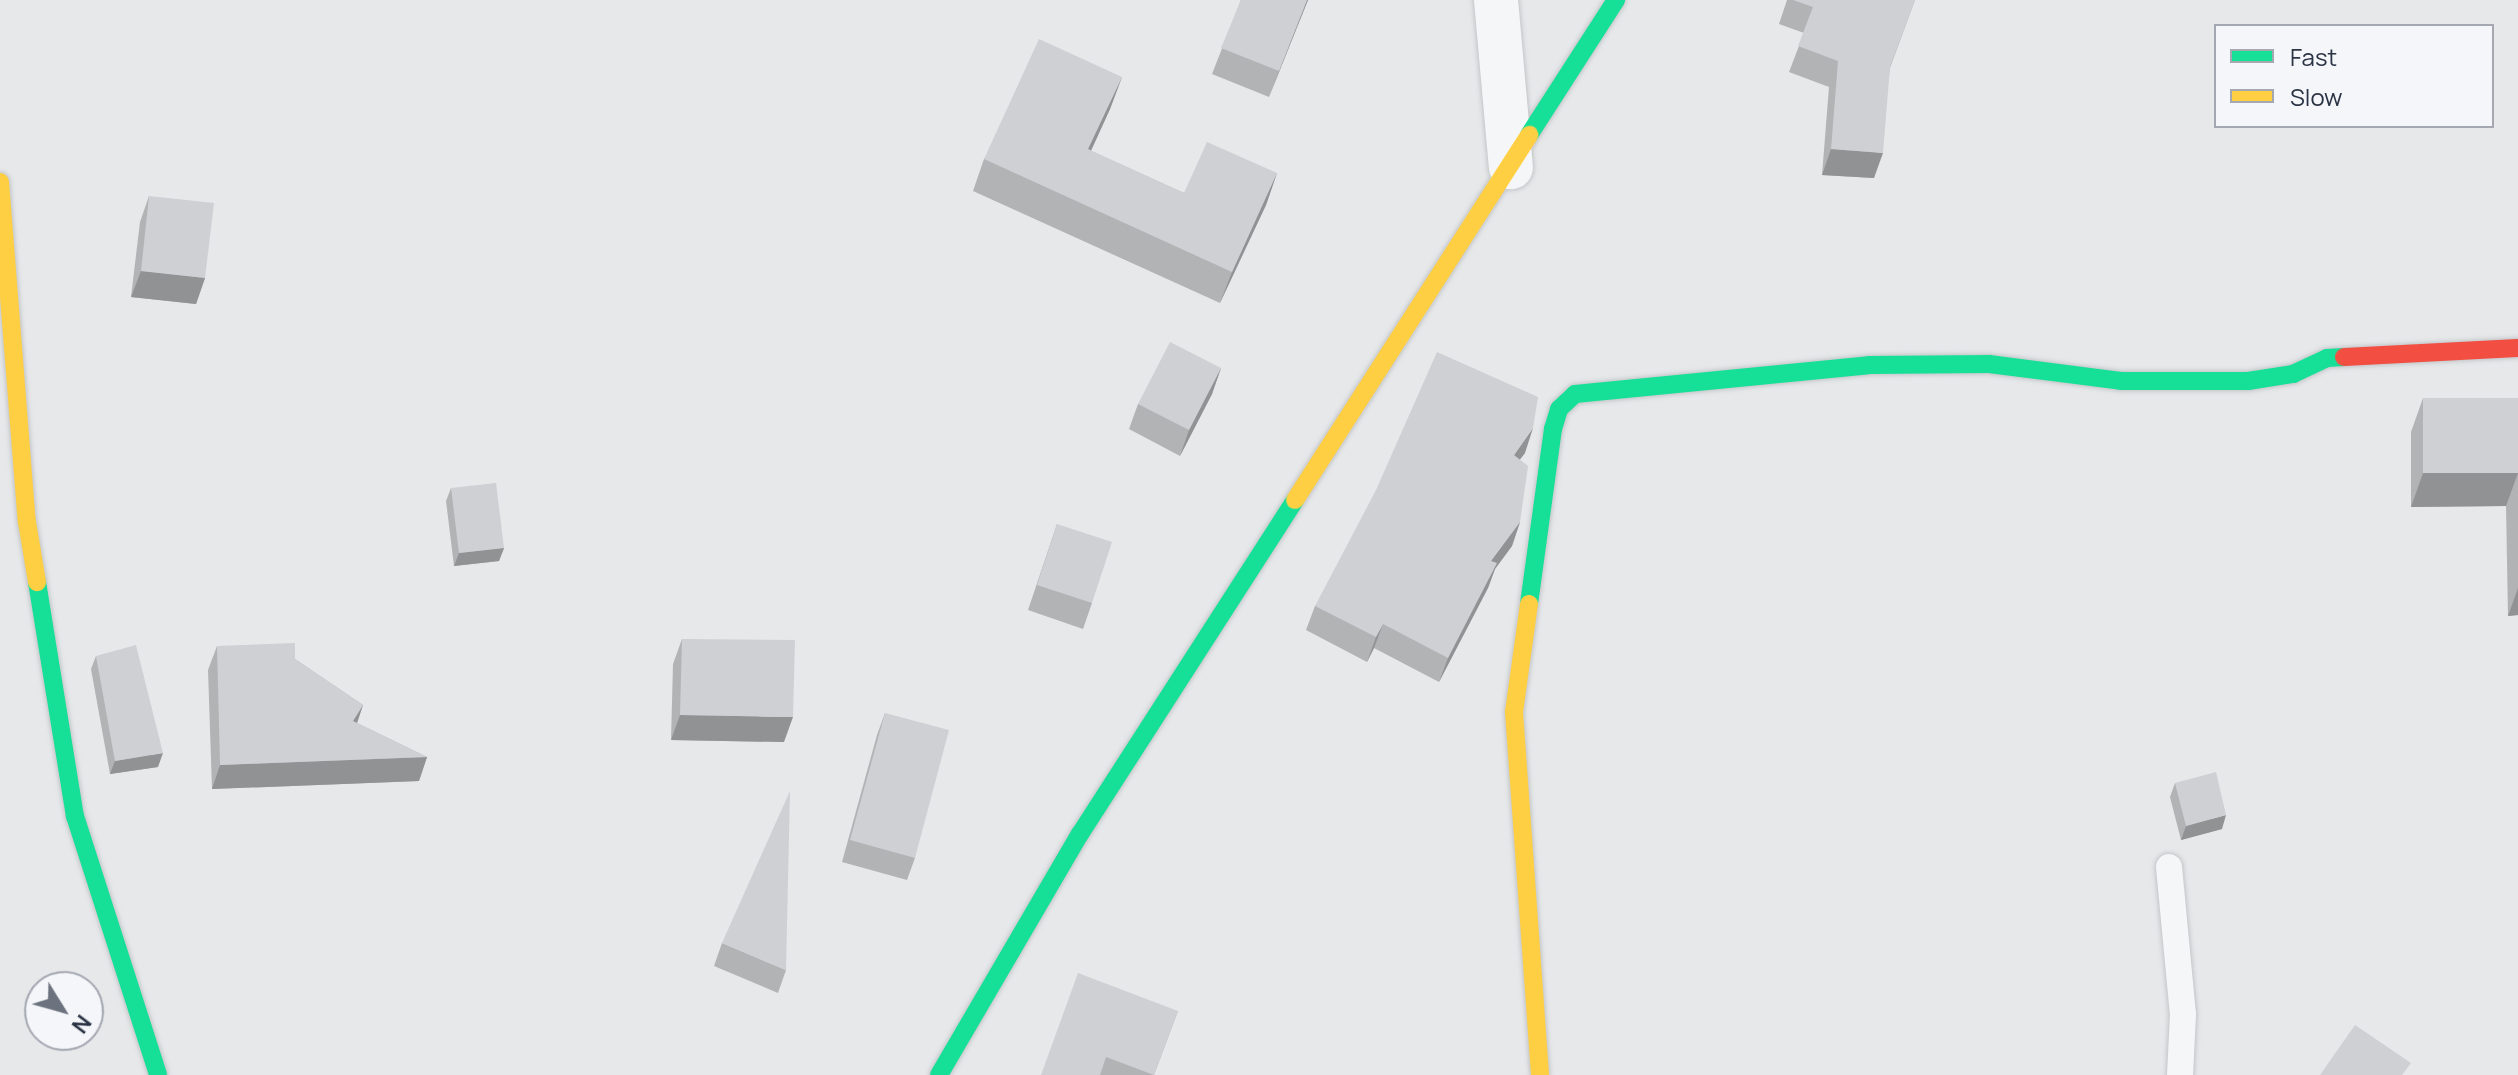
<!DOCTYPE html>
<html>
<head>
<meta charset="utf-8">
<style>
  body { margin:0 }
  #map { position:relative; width:2518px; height:1075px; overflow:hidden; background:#e6e8ea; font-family:Manrope,sans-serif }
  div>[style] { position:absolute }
  .roads { filter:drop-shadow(0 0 2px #c4c6c8) drop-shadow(0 0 2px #c4c6c8) }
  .lane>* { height:26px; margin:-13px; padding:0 13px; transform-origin:13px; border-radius:13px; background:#f5f6f7 }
  .street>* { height:44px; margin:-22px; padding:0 22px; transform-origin:22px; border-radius:22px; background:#f5f6f7 }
  .fast>* { height:18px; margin:-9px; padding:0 9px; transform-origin:9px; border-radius:9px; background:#16e098 }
  .slow>* { height:18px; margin:-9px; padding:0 9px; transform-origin:9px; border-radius:9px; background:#ffcf43 }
  .jam>* { height:18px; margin:-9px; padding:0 9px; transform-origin:9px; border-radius:9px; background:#f24e42 }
  .wall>* { inset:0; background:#b1b3b5 }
  .shaded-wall>* { inset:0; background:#909294 }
  .building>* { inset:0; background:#ced0d3 }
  span { translate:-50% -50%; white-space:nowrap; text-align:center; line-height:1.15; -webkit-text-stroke:6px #f4f6f9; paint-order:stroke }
  .legend { position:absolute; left:2214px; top:24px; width:280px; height:104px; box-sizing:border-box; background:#f4f6f9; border:2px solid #a4a8b1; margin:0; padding:10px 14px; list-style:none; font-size:24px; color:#2b3445 }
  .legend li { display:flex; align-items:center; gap:16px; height:40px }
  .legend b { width:40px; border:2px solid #a4a8b1 }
  .north { position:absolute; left:24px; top:971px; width:80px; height:80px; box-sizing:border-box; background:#f4f6f9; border:2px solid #a4a8b1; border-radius:50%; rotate:127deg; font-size:22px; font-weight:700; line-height:32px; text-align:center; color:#2b3445 }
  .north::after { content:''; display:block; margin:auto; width:28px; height:36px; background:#6c737f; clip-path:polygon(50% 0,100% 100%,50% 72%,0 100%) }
</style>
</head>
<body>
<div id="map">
  <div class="roads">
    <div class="lane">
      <i style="left:2169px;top:867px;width:148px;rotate:84.6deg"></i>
      <i style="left:2183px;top:1014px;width:61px;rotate:92.8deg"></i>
    </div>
    <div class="street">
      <i style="left:1496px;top:0;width:168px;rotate:84.9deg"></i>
    </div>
    <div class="fast">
      <i style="left:1529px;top:135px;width:161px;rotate:-57.2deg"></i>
      <i style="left:37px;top:582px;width:237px;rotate:80.8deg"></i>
      <i style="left:75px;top:816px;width:272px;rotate:72.2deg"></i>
      <i style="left:1529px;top:604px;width:177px;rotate:-82.2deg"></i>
      <i style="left:1553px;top:429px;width:21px;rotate:-73deg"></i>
      <i style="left:1559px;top:409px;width:22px;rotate:-43deg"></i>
      <i style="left:1575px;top:394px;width:295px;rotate:-5.6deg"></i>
      <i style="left:1869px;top:365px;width:120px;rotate:-0.5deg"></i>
      <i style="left:1989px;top:364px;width:133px;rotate:7.3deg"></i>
      <i style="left:2121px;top:381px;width:127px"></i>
      <i style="left:2248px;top:381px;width:46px;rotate:-8.8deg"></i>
      <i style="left:2293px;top:374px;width:38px;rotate:-25deg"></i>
      <i style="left:2327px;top:358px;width:17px;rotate:-3deg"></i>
      <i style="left:939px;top:1075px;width:279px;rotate:-59.7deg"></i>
      <i style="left:1080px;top:834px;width:397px;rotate:-57.2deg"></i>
    </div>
    <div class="slow">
      <i style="left:0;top:182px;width:341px;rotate:85.5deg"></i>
      <i style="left:27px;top:522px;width:61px;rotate:80.5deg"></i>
      <i style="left:1295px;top:500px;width:434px;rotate:-57.3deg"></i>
      <i style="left:1529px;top:604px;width:109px;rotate:97.9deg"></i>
      <i style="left:1514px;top:712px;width:364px;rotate:85.9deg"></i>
    </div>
    <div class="jam">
      <i style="left:2344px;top:357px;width:174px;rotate:-3deg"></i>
    </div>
  </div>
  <div class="wall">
    <i style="clip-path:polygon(1241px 0,1308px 0,1269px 97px,1212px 74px)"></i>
    <i style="clip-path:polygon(1787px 0,1915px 0,1890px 68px,1874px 178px,1822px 175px,1829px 87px,1789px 72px,1804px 33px,1779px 24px)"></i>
    <i style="clip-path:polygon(1122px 77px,1110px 109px,1091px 151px,1184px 193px,1277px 173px,1266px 205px,1220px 303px,973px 191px,984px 159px)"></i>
    <i style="clip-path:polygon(149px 196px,205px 278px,196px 304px,131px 297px,140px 222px)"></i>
    <i style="clip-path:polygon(1221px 368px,1212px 394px,1180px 456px,1129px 429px,1138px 404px)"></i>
    <i style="clip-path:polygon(2423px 398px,2518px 398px,2518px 615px,2508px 616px,2506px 506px,2411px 507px,2411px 432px)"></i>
    <i style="clip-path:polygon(1525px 453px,1520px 459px,1520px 522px,1512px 546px,1495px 569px,1488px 588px,1439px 682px,1374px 648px,1367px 662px,1306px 630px,1315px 606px)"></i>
    <i style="clip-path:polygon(451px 488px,504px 548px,499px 561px,454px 566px,446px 501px)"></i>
    <i style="clip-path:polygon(1057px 524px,1092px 603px,1083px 629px,1028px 610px)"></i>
    <i style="clip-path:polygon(682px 639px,784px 742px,671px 740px,673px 664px)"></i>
    <i style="clip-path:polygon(217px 646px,295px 659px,363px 705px,357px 723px,427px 757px,419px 781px,212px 789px,208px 670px)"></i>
    <i style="clip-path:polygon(96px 656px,158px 767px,110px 774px,91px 669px)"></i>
    <i style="clip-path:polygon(885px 713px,915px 858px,907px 880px,842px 862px,877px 735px)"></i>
    <i style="clip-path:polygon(2175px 783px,2222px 829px,2181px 840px,2170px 797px)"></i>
    <i style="clip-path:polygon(722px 943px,786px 970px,778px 993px,714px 966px)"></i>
    <i style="clip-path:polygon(1178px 1011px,1154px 1075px,1041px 1075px)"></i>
  </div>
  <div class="shaded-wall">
    <i style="clip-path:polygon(1307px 0,1308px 0,1269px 97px,1279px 71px)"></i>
    <i style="clip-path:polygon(1122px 77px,1110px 109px,1077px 181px,1088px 149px)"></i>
    <i style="clip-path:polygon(1831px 149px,1883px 153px,1874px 178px,1822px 175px)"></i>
    <i style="clip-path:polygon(1277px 173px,1266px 205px,1220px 303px,1232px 272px)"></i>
    <i style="clip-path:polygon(141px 271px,205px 278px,196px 304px,131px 297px)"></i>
    <i style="clip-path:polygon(1221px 368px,1212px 394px,1180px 456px,1189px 430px)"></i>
    <i style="clip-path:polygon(1533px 428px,1525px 453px,1505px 479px,1514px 455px)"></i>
    <i style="clip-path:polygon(2423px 473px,2518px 473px,2506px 506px,2411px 507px)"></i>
    <i style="clip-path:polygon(1520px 522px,1512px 546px,1495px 569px,1488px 588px,1439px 682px,1448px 658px,1491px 561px)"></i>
    <i style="clip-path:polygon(504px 548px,499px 561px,454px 566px,459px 553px)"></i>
    <i style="clip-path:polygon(2518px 588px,2518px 615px,2508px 616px)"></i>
    <i style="clip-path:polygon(1383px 624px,1374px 648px,1367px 662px,1376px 637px)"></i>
    <i style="clip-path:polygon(363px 705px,355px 729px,353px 721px)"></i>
    <i style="clip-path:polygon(680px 715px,793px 717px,784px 742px,671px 740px)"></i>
    <i style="clip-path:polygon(163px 753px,158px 767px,110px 774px,115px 761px)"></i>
    <i style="clip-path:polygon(427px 757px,419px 781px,212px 789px,220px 765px)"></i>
    <i style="clip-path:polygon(2226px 815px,2222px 829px,2181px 840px,2186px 826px)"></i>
  </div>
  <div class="building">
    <i style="clip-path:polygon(1241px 0,1307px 0,1279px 71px,1221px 48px)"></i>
    <i style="clip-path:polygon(1793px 0,1915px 0,1890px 67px,1883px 153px,1831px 149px,1838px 61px,1798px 46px,1813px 7px)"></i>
    <i style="clip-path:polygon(1039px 39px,1122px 77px,1088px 149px,1184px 193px,1207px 142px,1277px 173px,1232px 272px,984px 159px)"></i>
    <i style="clip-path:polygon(149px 196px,214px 203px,205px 278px,141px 271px)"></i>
    <i style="clip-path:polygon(1170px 342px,1221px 368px,1189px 430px,1138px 404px)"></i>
    <i style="clip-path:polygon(1437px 352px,1538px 397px,1533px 428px,1514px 455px,1528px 466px,1520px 522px,1491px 561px,1497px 563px,1448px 658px,1383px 624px,1376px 637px,1315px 606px,1376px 490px)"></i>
    <i style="clip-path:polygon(2423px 398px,2518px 398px,2518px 473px,2423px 473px)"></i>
    <i style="clip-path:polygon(496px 483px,504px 548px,459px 553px,451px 488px)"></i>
    <i style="clip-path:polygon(1057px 524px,1112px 542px,1092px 603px,1037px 585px)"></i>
    <i style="clip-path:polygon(682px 639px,795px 640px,793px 717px,680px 715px)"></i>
    <i style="clip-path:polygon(295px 643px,295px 659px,363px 705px,353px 721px,427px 757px,220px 765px,217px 646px)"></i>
    <i style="clip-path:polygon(136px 645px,163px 753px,115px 761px,96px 656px)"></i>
    <i style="clip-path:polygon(885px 713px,949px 730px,915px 858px,850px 840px)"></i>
    <i style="clip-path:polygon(2216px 772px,2226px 815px,2186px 826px,2175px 783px)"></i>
    <i style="clip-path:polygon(790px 791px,786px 970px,722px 943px)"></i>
    <i style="clip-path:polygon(1078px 973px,1178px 1011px,1154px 1075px,1106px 1057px,1100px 1075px,1041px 1075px)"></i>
    <i style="clip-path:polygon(2355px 1025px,2411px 1063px,2402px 1075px,2320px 1075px)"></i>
  </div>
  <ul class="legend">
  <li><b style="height:10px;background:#16e098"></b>Fast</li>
  <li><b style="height:10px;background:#ffcf43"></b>Slow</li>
  </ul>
  <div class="north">N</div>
</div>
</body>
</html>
